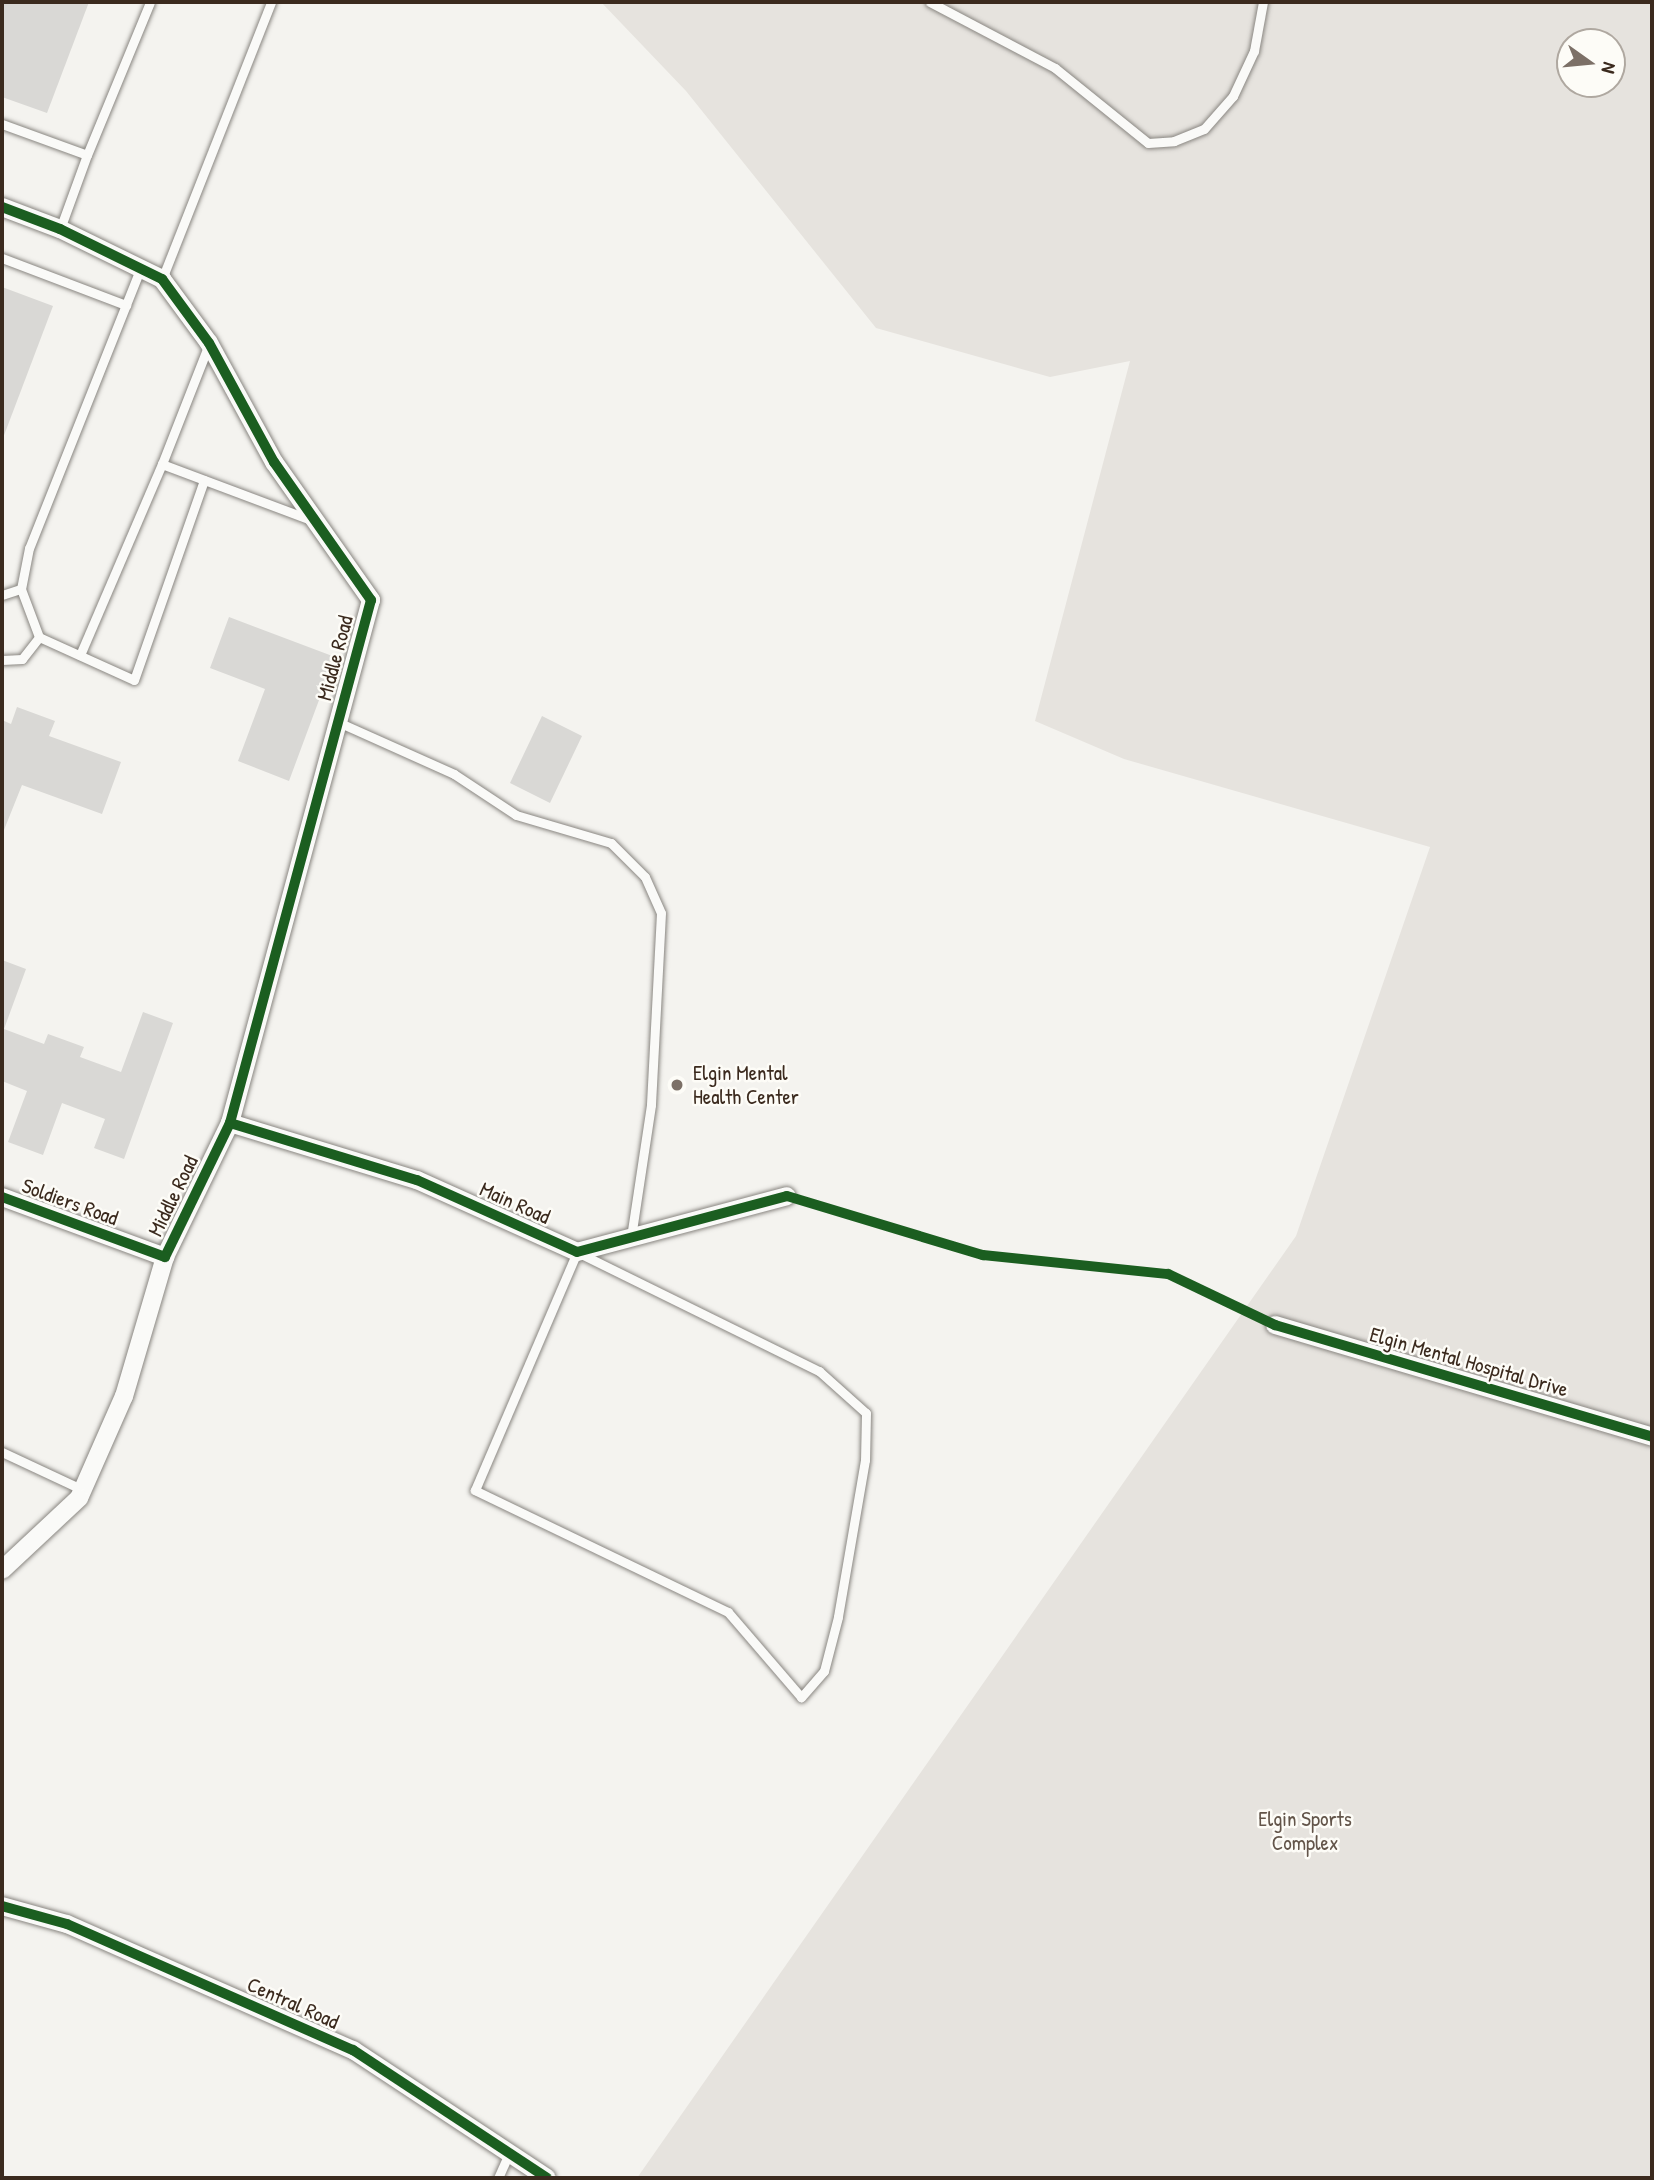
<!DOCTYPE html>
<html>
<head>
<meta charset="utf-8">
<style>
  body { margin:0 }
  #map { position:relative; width:1654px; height:2180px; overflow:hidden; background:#f4f3ef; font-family:"Patrick Hand",sans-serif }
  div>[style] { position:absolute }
  .green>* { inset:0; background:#e6e3de }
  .building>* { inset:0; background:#d9d8d5 }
  .roads { filter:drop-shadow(0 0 2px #898681) drop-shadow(0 0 2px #898681) }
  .lane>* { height:9px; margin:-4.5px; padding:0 4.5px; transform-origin:4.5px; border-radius:4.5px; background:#fafaf8 }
  .street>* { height:18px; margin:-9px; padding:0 9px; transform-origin:9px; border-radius:9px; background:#fafaf8 }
  .cycleway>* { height:10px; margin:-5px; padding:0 5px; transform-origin:5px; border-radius:5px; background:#1b5e20 }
  .dots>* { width:19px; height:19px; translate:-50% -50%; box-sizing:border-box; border:4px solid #fdfcf7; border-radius:50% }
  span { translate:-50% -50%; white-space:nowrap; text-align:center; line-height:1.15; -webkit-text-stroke:5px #fdfcf7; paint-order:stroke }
  .street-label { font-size:21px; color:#3b2a1e }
  .poi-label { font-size:21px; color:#3b2a1e }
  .left { translate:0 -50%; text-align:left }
  .park-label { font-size:21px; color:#63554a }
  .frame { position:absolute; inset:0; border:4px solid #3b2a1e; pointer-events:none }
  .north { position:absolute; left:1556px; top:28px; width:70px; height:70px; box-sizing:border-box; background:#fdfcf7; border:2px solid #afa8a0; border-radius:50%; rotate:105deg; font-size:19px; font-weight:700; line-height:28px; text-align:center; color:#3b2a1e }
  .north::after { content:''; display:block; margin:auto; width:24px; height:32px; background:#7c7067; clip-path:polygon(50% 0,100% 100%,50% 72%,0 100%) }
</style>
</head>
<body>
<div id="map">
  <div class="green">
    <i style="clip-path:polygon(evenodd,601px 2px,1652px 2px,1652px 2178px,637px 2178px,1296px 1236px,1430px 847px,1124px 759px,1035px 721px,1130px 361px,1050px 377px,876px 328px,686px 91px,601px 2px,1570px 42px,1612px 42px,1612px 84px,1570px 84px,1570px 42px)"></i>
  </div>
  <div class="building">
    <i style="clip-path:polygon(2px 2px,89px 2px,47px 113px,2px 97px)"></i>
    <i style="clip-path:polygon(2px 287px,53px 306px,3px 438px,2px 438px)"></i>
    <i style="clip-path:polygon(229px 617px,335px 657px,289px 781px,238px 761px,265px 689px,210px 668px)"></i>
    <i style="clip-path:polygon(17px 707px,55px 721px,49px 736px,121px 762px,102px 814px,22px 785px,2px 835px,2px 720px,11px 724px)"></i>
    <i style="clip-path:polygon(542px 716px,582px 736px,550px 803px,510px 783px)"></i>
    <i style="clip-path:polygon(2px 960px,26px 969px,4px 1029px,44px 1044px,48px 1034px,84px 1047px,80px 1057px,121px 1072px,143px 1012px,173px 1023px,124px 1159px,94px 1148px,105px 1119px,62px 1103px,43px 1155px,8px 1142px,27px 1091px,2px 1081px)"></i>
  </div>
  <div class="roads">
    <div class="lane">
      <i style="left:930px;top:2px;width:141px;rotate:27.8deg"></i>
      <i style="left:1055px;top:68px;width:119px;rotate:38.9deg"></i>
      <i style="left:1148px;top:143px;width:26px;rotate:-4deg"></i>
      <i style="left:1174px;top:141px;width:32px;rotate:-22deg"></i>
      <i style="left:1204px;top:129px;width:44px;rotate:-48.7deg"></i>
      <i style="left:1233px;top:96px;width:50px;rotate:-65deg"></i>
      <i style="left:1254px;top:51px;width:50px;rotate:-79.6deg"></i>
      <i style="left:2px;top:124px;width:90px;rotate:20deg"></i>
      <i style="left:87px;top:155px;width:165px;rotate:-67.6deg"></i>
      <i style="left:60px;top:229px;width:79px;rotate:-70deg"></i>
      <i style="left:2px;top:258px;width:133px;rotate:20.8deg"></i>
      <i style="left:141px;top:267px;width:302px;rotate:111.7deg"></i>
      <i style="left:29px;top:548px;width:42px;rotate:101deg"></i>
      <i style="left:21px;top:589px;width:51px;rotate:69.4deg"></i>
      <i style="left:39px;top:637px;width:104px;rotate:24.4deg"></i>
      <i style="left:134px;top:680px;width:212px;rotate:-70.7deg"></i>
      <i style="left:162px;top:279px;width:298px;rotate:-68.5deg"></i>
      <i style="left:209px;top:344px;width:129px;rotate:111.4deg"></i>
      <i style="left:162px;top:464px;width:159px;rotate:20.6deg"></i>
      <i style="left:2px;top:595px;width:20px;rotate:-18deg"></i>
      <i style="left:80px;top:655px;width:208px;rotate:-66.8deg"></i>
      <i style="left:2px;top:660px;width:20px;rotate:-3deg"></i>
      <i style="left:22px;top:659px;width:28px;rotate:-52deg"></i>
      <i style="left:338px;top:722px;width:127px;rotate:24.1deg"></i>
      <i style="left:454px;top:774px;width:74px;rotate:33.5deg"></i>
      <i style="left:516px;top:815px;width:99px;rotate:16.4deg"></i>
      <i style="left:611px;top:843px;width:48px;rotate:45deg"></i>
      <i style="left:645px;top:877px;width:39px;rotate:66deg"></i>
      <i style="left:661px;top:913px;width:192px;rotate:93deg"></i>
      <i style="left:651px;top:1105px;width:134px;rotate:98.6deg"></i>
      <i style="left:577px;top:1252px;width:270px;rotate:26.2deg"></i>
      <i style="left:819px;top:1371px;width:63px;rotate:41.8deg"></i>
      <i style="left:866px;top:1413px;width:47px;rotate:91.2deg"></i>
      <i style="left:865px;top:1460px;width:159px;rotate:99.8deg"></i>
      <i style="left:838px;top:1617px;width:56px;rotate:104.5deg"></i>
      <i style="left:824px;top:1671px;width:35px;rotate:131deg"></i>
      <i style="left:801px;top:1697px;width:112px;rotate:-130.7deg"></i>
      <i style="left:728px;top:1612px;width:281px;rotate:-154.3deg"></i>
      <i style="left:475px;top:1490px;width:259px;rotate:-66.8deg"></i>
      <i style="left:2px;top:1452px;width:89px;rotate:25.1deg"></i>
      <i style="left:498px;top:2178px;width:27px;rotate:-66deg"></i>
    </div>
    <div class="street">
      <i style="left:2px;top:207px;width:62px;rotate:20.8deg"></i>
      <i style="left:60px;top:229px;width:114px;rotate:26.1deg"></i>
      <i style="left:162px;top:279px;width:79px;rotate:53.7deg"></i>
      <i style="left:209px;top:343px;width:136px;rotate:61.4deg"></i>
      <i style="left:274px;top:462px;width:169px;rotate:54.9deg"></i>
      <i style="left:371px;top:600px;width:542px;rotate:105.09deg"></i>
      <i style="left:230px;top:1123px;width:149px;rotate:115.9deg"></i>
      <i style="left:165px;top:1257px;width:145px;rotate:106.4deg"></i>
      <i style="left:124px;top:1396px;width:111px;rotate:113.8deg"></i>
      <i style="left:79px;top:1498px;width:105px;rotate:136.9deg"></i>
      <i style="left:230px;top:1123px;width:195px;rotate:17deg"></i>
      <i style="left:417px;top:1180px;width:175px;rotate:24.2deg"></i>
      <i style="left:577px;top:1252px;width:217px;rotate:-14.9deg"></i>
      <i style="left:2px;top:1197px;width:174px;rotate:20.2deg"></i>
      <i style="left:1275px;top:1325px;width:393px;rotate:16.5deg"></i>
      <i style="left:2px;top:1906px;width:67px;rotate:15.5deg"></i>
      <i style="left:67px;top:1924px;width:313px;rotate:23.8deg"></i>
      <i style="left:353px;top:2050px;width:232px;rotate:33.4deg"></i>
    </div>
  </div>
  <div class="cycleway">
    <i style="left:2px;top:207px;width:62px;rotate:20.8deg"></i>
    <i style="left:60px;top:229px;width:114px;rotate:26.1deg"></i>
    <i style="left:162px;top:279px;width:79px;rotate:53.7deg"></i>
    <i style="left:209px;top:343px;width:136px;rotate:61.4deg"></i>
    <i style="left:274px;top:462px;width:169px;rotate:54.9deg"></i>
    <i style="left:371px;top:600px;width:542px;rotate:105.09deg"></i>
    <i style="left:230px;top:1123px;width:149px;rotate:115.9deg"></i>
    <i style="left:165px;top:1257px;width:174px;rotate:-159.8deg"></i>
    <i style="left:230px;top:1123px;width:195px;rotate:17deg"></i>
    <i style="left:417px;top:1180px;width:175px;rotate:24.2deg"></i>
    <i style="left:577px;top:1252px;width:217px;rotate:-14.9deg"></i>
    <i style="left:787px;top:1196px;width:205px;rotate:16.8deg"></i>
    <i style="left:983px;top:1255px;width:186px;rotate:5.9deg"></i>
    <i style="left:1168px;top:1274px;width:119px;rotate:25.5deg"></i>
    <i style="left:1275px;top:1325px;width:393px;rotate:16.5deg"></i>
    <i style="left:2px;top:1906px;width:67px;rotate:15.5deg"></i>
    <i style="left:67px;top:1924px;width:313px;rotate:23.8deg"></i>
    <i style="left:353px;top:2050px;width:232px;rotate:33.4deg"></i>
  </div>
  <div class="dots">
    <i style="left:677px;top:1085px;background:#7c7067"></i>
  </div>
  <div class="street-label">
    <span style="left:335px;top:658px;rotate:-75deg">Middle Road</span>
    <span style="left:173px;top:1196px;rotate:-64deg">Middle Road</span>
    <span style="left:70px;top:1202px;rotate:20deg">Soldiers Road</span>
    <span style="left:515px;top:1203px;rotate:24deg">Main Road</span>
    <span style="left:1469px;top:1362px;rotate:16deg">Elgin Mental Hospital Drive</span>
    <span style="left:293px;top:2003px;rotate:24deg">Central Road</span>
  </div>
  <div class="poi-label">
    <span class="left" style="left:693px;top:1085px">Elgin Mental<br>Health Center</span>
  </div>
  <div class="park-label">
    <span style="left:1305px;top:1831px">Elgin Sports<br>Complex</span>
  </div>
  <div class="frame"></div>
  <div class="north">N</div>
</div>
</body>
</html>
